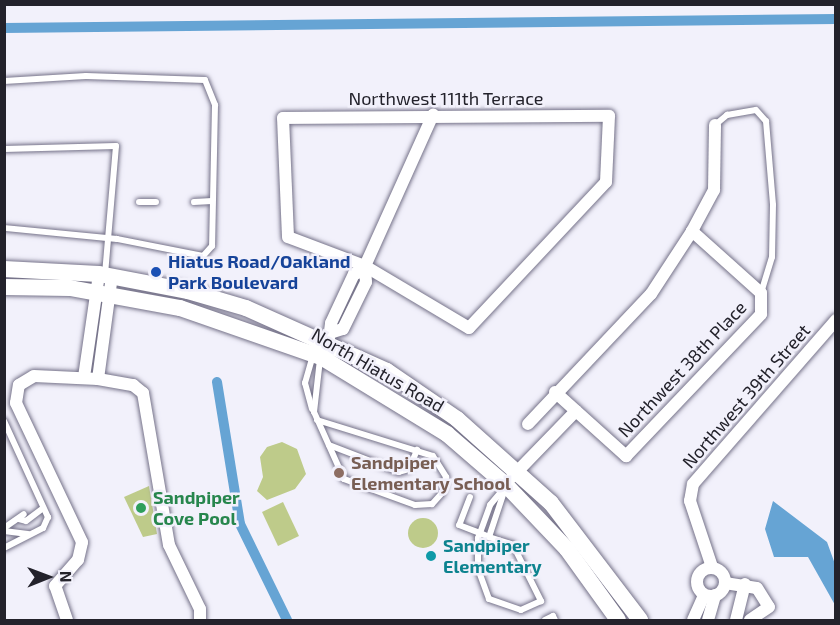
<!DOCTYPE html>
<html>
<head>
<meta charset="utf-8">
<style>
  body { margin:0 }
  #map { position:relative; width:840px; height:625px; overflow:hidden; background:#f2f1fb; font-family:"Exo 2",sans-serif }
  div>[style] { position:absolute }
  .green>* { inset:0; background:#becb8a }
  .round { border-radius:50% }
  .water>* { inset:0; background:#66a4d4 }
  .canal>* { height:10px; margin:-5px; padding:0 5px; transform-origin:5px; border-radius:5px; background:#66a4d4 }
  .roads { filter:drop-shadow(0 0 2px #757289) drop-shadow(0 0 2px #757289) }
  .lane>* { height:6px; margin:-3px; padding:0 3px; transform-origin:3px; border-radius:3px; background:#fff }
  .street>* { height:12px; margin:-6px; padding:0 6px; transform-origin:6px; border-radius:6px; background:#fff }
  .street>.ring { margin:-6px; padding:0; box-sizing:content-box; background:none; border:12px solid #fff; border-radius:50% }
  .secondary>* { height:16px; margin:-8px; padding:0 8px; transform-origin:8px; border-radius:8px; background:#fff }
  .dots>* { width:16px; height:16px; translate:-50% -50%; box-sizing:border-box; border:3px solid #f2f1fb; border-radius:50% }
  span { translate:-50% -50%; white-space:nowrap; text-align:center; line-height:1.15; -webkit-text-stroke:5px #f2f1fb; paint-order:stroke }
  .street-label { font-size:18px; color:#23222b }
  .transit-label { font-size:18px; color:#164399; font-weight:700 }
  .left { translate:0 -50%; text-align:left }
  .education-label { font-size:18px; color:#785e54; font-weight:700 }
  .leisure-label { font-size:18px; color:#27864d; font-weight:700 }
  .culture-label { font-size:18px; color:#0d838f; font-weight:700 }
  .frame { position:absolute; inset:0; border:6px solid #23222b; pointer-events:none }
  .north { position:absolute; left:18px; top:547px; width:60px; height:60px; -webkit-text-stroke:4px #f2f1fb; paint-order:stroke; rotate:89deg; font-size:16px; font-weight:700; line-height:24px; text-align:center; color:#23222b }
  .north::after { content:''; display:block; margin:auto; width:21px; height:27px; background:#23222b; clip-path:polygon(50% 0,100% 100%,50% 72%,0 100%) }
</style>
</head>
<body>
<div id="map">
  <div class="green">
    <i style="clip-path:polygon(282px 442px,297px 449px,306px 474px,295px 489px,267px 500px,257px 491px,263px 477px,260px 457px,267px 447px)"></i>
    <i style="clip-path:polygon(149px 486px,157px 534px,143px 537px,124px 497px)"></i>
    <i style="clip-path:polygon(283px 502px,299px 536px,278px 546px,262px 512px)"></i>
    <i class="round" style="left:408px;top:518px;width:30px;height:30px"></i>
  </div>
  <div class="water">
    <i style="clip-path:polygon(773px 501px,827px 542px,835px 564px,835px 605px,808px 557px,774px 557px,765px 529px)"></i>
  </div>
  <div class="canal">
    <i style="left:4px;top:28px;width:832px;rotate:-0.62deg"></i>
    <i style="left:217px;top:382px;width:144px;rotate:80.8deg"></i>
    <i style="left:240px;top:524px;width:107px;rotate:63.9deg"></i>
  </div>
  <div class="roads">
    <div class="lane">
      <i style="left:4px;top:81px;width:82px;rotate:-3.5deg"></i>
      <i style="left:86px;top:76px;width:119px;rotate:1.9deg"></i>
      <i style="left:205px;top:80px;width:27px;rotate:68deg"></i>
      <i style="left:215px;top:105px;width:141px;rotate:91.2deg"></i>
      <i style="left:212px;top:246px;width:13px;rotate:132deg"></i>
      <i style="left:203px;top:256px;width:88px;rotate:-168.8deg"></i>
      <i style="left:117px;top:239px;width:114px;rotate:-174.4deg"></i>
      <i style="left:715px;top:125px;width:16px;rotate:-40deg"></i>
      <i style="left:727px;top:115px;width:29px;rotate:-10deg"></i>
      <i style="left:756px;top:110px;width:15px;rotate:48deg"></i>
      <i style="left:766px;top:121px;width:84px;rotate:85.2deg"></i>
      <i style="left:773px;top:205px;width:52px;rotate:91.1deg"></i>
      <i style="left:772px;top:257px;width:38px;rotate:107deg"></i>
      <i style="left:4px;top:149px;width:112px;rotate:-1.5deg"></i>
      <i style="left:116px;top:146px;width:128px;rotate:94.9deg"></i>
      <i style="left:139px;top:202px;width:17px"></i>
      <i style="left:194px;top:202px;width:18px;rotate:-3deg"></i>
      <i style="left:312px;top:409px;width:27px;rotate:-105deg"></i>
      <i style="left:305px;top:383px;width:29px;rotate:-74deg"></i>
      <i style="left:317px;top:420px;width:121px;rotate:17.2deg"></i>
      <i style="left:433px;top:456px;width:25px;rotate:58deg"></i>
      <i style="left:446px;top:477px;width:16px;rotate:104deg"></i>
      <i style="left:442px;top:493px;width:15px;rotate:132deg"></i>
      <i style="left:432px;top:504px;width:17px;rotate:177deg"></i>
      <i style="left:415px;top:505px;width:76px;rotate:-159.9deg"></i>
      <i style="left:344px;top:479px;width:73px;rotate:-114.1deg"></i>
      <i style="left:314px;top:412px;width:53px;rotate:-83.5deg"></i>
      <i style="left:4px;top:421px;width:106px;rotate:65.4deg"></i>
      <i style="left:48px;top:517px;width:12px;rotate:114deg"></i>
      <i style="left:43px;top:528px;width:44px;rotate:152.9deg"></i>
      <i style="left:329px;top:445px;width:75px;rotate:21.1deg"></i>
      <i style="left:399px;top:472px;width:10px;rotate:-17deg"></i>
      <i style="left:409px;top:469px;width:21px;rotate:-67deg"></i>
      <i style="left:470px;top:497px;width:30px;rotate:111deg"></i>
      <i style="left:459px;top:525px;width:22px;rotate:21deg"></i>
      <i style="left:480px;top:533px;width:10px;rotate:24deg"></i>
      <i style="left:489px;top:537px;width:25px;rotate:18deg"></i>
      <i style="left:513px;top:545px;width:63px;rotate:63.4deg"></i>
      <i style="left:541px;top:601px;width:22px;rotate:156deg"></i>
      <i style="left:521px;top:610px;width:34px;rotate:-161deg"></i>
      <i style="left:489px;top:599px;width:33px;rotate:-110deg"></i>
      <i style="left:478px;top:568px;width:30px;rotate:-90deg"></i>
      <i style="left:478px;top:538px;width:5px;rotate:-68deg"></i>
      <i style="left:480px;top:533px;width:30px;rotate:-70deg"></i>
      <i style="left:490px;top:505px;width:23px;rotate:-50deg"></i>
      <i style="left:19px;top:519px;width:7px;rotate:16deg"></i>
      <i style="left:26px;top:521px;width:21px;rotate:-37deg"></i>
      <i style="left:4px;top:528px;width:24px;rotate:-35deg"></i>
      <i style="left:4px;top:531px;width:24px;rotate:7deg"></i>
      <i style="left:489px;top:537px;width:51px;rotate:-71.6deg"></i>
      <i style="left:545px;top:620px;width:9px;rotate:-27deg"></i>
      <i style="left:553px;top:616px;width:4px;rotate:63deg"></i>
    </div>
    <div class="street">
      <i style="left:609px;top:116px;width:66px;rotate:92.6deg"></i>
      <i style="left:606px;top:182px;width:200px;rotate:133.2deg"></i>
      <i style="left:469px;top:328px;width:121px;rotate:-149.2deg"></i>
      <i style="left:365px;top:266px;width:82px;rotate:-159.4deg"></i>
      <i style="left:288px;top:237px;width:119px;rotate:-92.4deg"></i>
      <i style="left:283px;top:118px;width:326px;rotate:-0.4deg"></i>
      <i style="left:333px;top:332px;width:10px;rotate:-17deg"></i>
      <i style="left:343px;top:329px;width:52px;rotate:-63.9deg"></i>
      <i style="left:366px;top:282px;width:16px;rotate:-94deg"></i>
      <i style="left:365px;top:266px;width:166px;rotate:-65.8deg"></i>
      <i style="left:329px;top:338px;width:15px;rotate:-82deg"></i>
      <i style="left:331px;top:323px;width:54px;rotate:-64.9deg"></i>
      <i style="left:354px;top:274px;width:9px;rotate:-18deg"></i>
      <i style="left:84px;top:377px;width:104px;rotate:-81.7deg"></i>
      <i style="left:98px;top:379px;width:105px;rotate:-82.3deg"></i>
      <i style="left:555px;top:392px;width:96px;rotate:42deg"></i>
      <i style="left:626px;top:456px;width:196px;rotate:-46.4deg"></i>
      <i style="left:761px;top:314px;width:21px;rotate:-90deg"></i>
      <i style="left:761px;top:293px;width:93px;rotate:-138.1deg"></i>
      <i style="left:528px;top:424px;width:179px;rotate:-46.6deg"></i>
      <i style="left:651px;top:294px;width:75px;rotate:-56.9deg"></i>
      <i style="left:692px;top:231px;width:47px;rotate:-61.8deg"></i>
      <i style="left:714px;top:190px;width:65px;rotate:-89.1deg"></i>
      <i style="left:512px;top:477px;width:92px;rotate:-45.9deg"></i>
      <i style="left:712px;top:567px;width:70px;rotate:-108.4deg"></i>
      <i style="left:690px;top:501px;width:17px;rotate:-80deg"></i>
      <i style="left:693px;top:484px;width:218px;rotate:-48.9deg"></i>
      <i class="ring" style="left:697px;top:568px;width:16px;height:16px"></i>
      <i style="left:725px;top:583px;width:32px;rotate:9deg"></i>
      <i style="left:757px;top:588px;width:22px;rotate:58deg"></i>
      <i style="left:769px;top:607px;width:23px;rotate:146deg"></i>
      <i style="left:67px;top:620px;width:36px;rotate:-109deg"></i>
      <i style="left:55px;top:586px;width:35px;rotate:-49deg"></i>
      <i style="left:78px;top:560px;width:18px;rotate:-77deg"></i>
      <i style="left:82px;top:542px;width:154px;rotate:-115.4deg"></i>
      <i style="left:16px;top:403px;width:18px;rotate:-81deg"></i>
      <i style="left:19px;top:385px;width:17px;rotate:-31deg"></i>
      <i style="left:34px;top:376px;width:64px;rotate:2.7deg"></i>
      <i style="left:98px;top:379px;width:36px;rotate:10deg"></i>
      <i style="left:133px;top:385px;width:13px;rotate:39deg"></i>
      <i style="left:143px;top:393px;width:154px;rotate:80.3deg"></i>
      <i style="left:169px;top:545px;width:71px;rotate:64.2deg"></i>
      <i style="left:200px;top:609px;width:11px;rotate:90deg"></i>
      <i style="left:693px;top:620px;width:27px;rotate:-66deg"></i>
      <i style="left:708px;top:620px;width:26px;rotate:-74deg"></i>
      <i style="left:736px;top:620px;width:37px;rotate:-76deg"></i>
    </div>
    <div class="secondary">
      <i style="left:4px;top:269px;width:95px;rotate:3deg"></i>
      <i style="left:99px;top:274px;width:91px;rotate:10.8deg"></i>
      <i style="left:188px;top:291px;width:60px;rotate:16.3deg"></i>
      <i style="left:246px;top:308px;width:154px;rotate:24.1deg"></i>
      <i style="left:387px;top:371px;width:85px;rotate:34.4deg"></i>
      <i style="left:457px;top:419px;width:126px;rotate:41.8deg"></i>
      <i style="left:551px;top:503px;width:147px;rotate:52.7deg"></i>
      <i style="left:4px;top:287px;width:66px;rotate:0.9deg"></i>
      <i style="left:70px;top:288px;width:112px;rotate:10.3deg"></i>
      <i style="left:180px;top:308px;width:149px;rotate:19.2deg"></i>
      <i style="left:321px;top:357px;width:148px;rotate:31.4deg"></i>
      <i style="left:447px;top:434px;width:78px;rotate:40.8deg"></i>
      <i style="left:506px;top:485px;width:88px;rotate:46.4deg"></i>
      <i style="left:567px;top:549px;width:87px;rotate:54.3deg"></i>
    </div>
  </div>
  <div class="dots">
    <i style="left:156px;top:272px;background:#1a4fb4"></i>
    <i style="left:339px;top:473px;background:#8d6e63"></i>
    <i style="left:141px;top:508px;background:#2e9e5b"></i>
    <i style="left:431px;top:556px;background:#0f9aa8"></i>
  </div>
  <div class="street-label">
    <span style="left:446px;top:98px">Northwest 111th Terrace</span>
    <span style="left:682px;top:369px;rotate:-47deg">Northwest 38th Place</span>
    <span style="left:378px;top:370px;rotate:30deg">North Hiatus Road</span>
    <span style="left:746px;top:396px;rotate:-49deg">Northwest 39th Street</span>
  </div>
  <div class="transit-label">
    <span class="left" style="left:168px;top:272px">Hiatus Road/Oakland<br>Park Boulevard</span>
  </div>
  <div class="education-label">
    <span class="left" style="left:351px;top:473px">Sandpiper<br>Elementary School</span>
  </div>
  <div class="leisure-label">
    <span class="left" style="left:153px;top:508px">Sandpiper<br>Cove Pool</span>
  </div>
  <div class="culture-label">
    <span class="left" style="left:443px;top:556px">Sandpiper<br>Elementary</span>
  </div>
  <div class="frame"></div>
  <div class="north">N</div>
</div>
</body>
</html>
